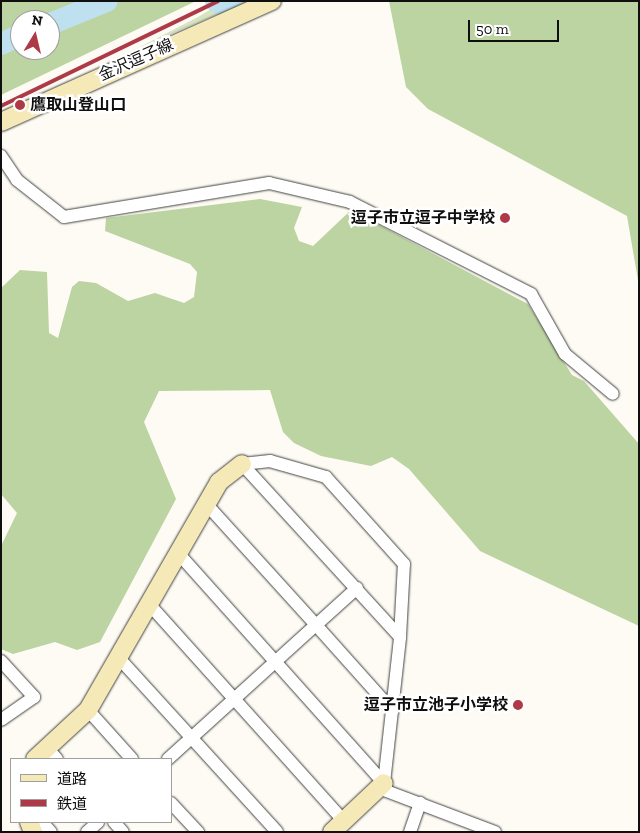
<!DOCTYPE html>
<html>
<head>
<meta charset="utf-8">
<style>
  body { margin:0 }
  #map { position:relative; width:640px; height:833px; overflow:hidden; background:#fdfbf3; font-family:"Zilla Slab","Noto Sans JP",serif }
  div>[style] { position:absolute }
  .green>* { inset:0; background:#d6e4c0 }
  .forest>* { inset:0; background:#bcd3a2 }
  .river>* { height:22px; margin:-11px; padding:0 11px; transform-origin:11px; border-radius:11px; background:#bee0ef }
  .roads { filter:drop-shadow(0 0 1px #424242) drop-shadow(0 0 1px #424242) }
  .street>* { height:12px; margin:-6px; padding:0 6px; transform-origin:6px; border-radius:6px; background:#fff }
  .secondary>* { height:18px; margin:-9px; padding:0 9px; transform-origin:9px; border-radius:9px; background:#f5e9b7 }
  .rail>* { height:4px; margin:-2px; padding:0 2px; transform-origin:2px; border-radius:2px; background:#ae3947 }
  .dots>* { width:14px; height:14px; translate:-50% -50%; box-sizing:border-box; border:2px solid #fff; border-radius:50% }
  span { translate:-50% -50%; white-space:nowrap; text-align:center; line-height:1.15; -webkit-text-stroke:5px #fff; paint-order:stroke }
  .street-label { font-size:16px; color:#0f0f0f }
  .poi-label { font-size:16px; color:#0f0f0f; font-weight:700 }
  .left { translate:0 -50%; text-align:left }
  .right { translate:-100% -50%; text-align:right }
  .frame { position:absolute; inset:0; border:2px solid #0f0f0f; pointer-events:none }
  .legend { position:absolute; left:10px; top:758px; width:162px; height:65px; box-sizing:border-box; background:#fff; border:1px solid #9f9f9f; margin:0; padding:6px 9px; list-style:none; font-size:15px; color:#0f0f0f }
  .legend li { display:flex; align-items:center; gap:10px; height:25px }
  .legend b { width:25px; border:1px solid #9f9f9f }
  .north { position:absolute; left:10px; top:10px; width:50px; height:50px; box-sizing:border-box; background:#fff; border:1px solid #9f9f9f; border-radius:50%; rotate:9deg; font-size:14px; font-weight:700; line-height:20px; text-align:center; color:#0f0f0f }
  .north::after { content:''; display:block; margin:auto; width:18px; height:22px; background:#ae3947; clip-path:polygon(50% 0,100% 100%,50% 72%,0 100%) }
  .scale { position:absolute; left:468px; top:20px; width:91px; height:22px; box-sizing:border-box; border:2px solid #0f0f0f; border-top:0; padding-left:6px; font-size:15px; line-height:18px; white-space:nowrap; color:#0f0f0f; -webkit-text-stroke:4px #fff; paint-order:stroke }
</style>
</head>
<body>
<div id="map">
  <div class="green">
    <i style="clip-path:polygon(213px 8px,218px 14px,140px 47px,198px 17px)"></i>
  </div>
  <div class="forest">
    <i style="clip-path:polygon(evenodd,1px 1px,196px 1px,1px 95px,1px 1px,20px 20px,50px 20px,50px 50px,20px 50px,20px 20px)"></i>
    <i style="clip-path:polygon(389px 1px,639px 1px,639px 286px,627px 216px,428px 109px,406px 87px)"></i>
    <i style="clip-path:polygon(260px 199px,302px 207px,294px 228px,299px 241px,313px 246px,351px 210px,528px 304px,572px 375px,584px 381px,639px 444px,639px 626px,480px 551px,409px 469px,392px 457px,371px 466px,321px 456px,294px 443px,283px 432px,270px 390px,159px 391px,144px 422px,176px 499px,100px 642px,77px 650px,55px 642px,13px 654px,1px 649px,1px 546px,17px 513px,1px 494px,1px 288px,20px 270px,47px 272px,49px 333px,58px 338px,72px 287px,79px 281px,96px 283px,128px 301px,155px 293px,184px 303px,194px 297px,197px 272px,190px 264px,105px 231px,106px 218px)"></i>
  </div>
  <div class="river">
    <i style="left:216px;top:1px;width:12px;rotate:31deg"></i>
    <i style="left:226px;top:7px;width:13px;rotate:-29deg"></i>
    <i style="left:50px;top:24px;width:61px;rotate:-22deg"></i>
    <i style="left:1px;top:44px;width:21px;rotate:-25deg"></i>
  </div>
  <div class="roads">
    <div class="street">
      <i style="left:1px;top:156px;width:29px;rotate:56deg"></i>
      <i style="left:17px;top:180px;width:60px;rotate:38.2deg"></i>
      <i style="left:64px;top:217px;width:208px;rotate:-9.4deg"></i>
      <i style="left:269px;top:183px;width:83px;rotate:13.2deg"></i>
      <i style="left:350px;top:202px;width:203px;rotate:26.9deg"></i>
      <i style="left:531px;top:294px;width:69px;rotate:60.5deg"></i>
      <i style="left:565px;top:354px;width:62px;rotate:39.8deg"></i>
      <i style="left:178px;top:553px;width:309px;rotate:48.2deg"></i>
      <i style="left:357px;top:588px;width:55px;rotate:137.9deg"></i>
      <i style="left:316px;top:625px;width:115px;rotate:48.2deg"></i>
      <i style="left:149px;top:604px;width:292px;rotate:48.1deg"></i>
      <i style="left:118px;top:657px;width:236px;rotate:47.7deg"></i>
      <i style="left:1px;top:661px;width:49px;rotate:47.5deg"></i>
      <i style="left:34px;top:697px;width:40px;rotate:145.1deg"></i>
      <i style="left:88px;top:710px;width:66px;rotate:48.1deg"></i>
      <i style="left:48px;top:749px;width:13px;rotate:48deg"></i>
      <i style="left:168px;top:759px;width:200px;rotate:-42.2deg"></i>
      <i style="left:316px;top:625px;width:162px;rotate:-132.2deg"></i>
      <i style="left:384px;top:783px;width:147px;rotate:-83.7deg"></i>
      <i style="left:400px;top:637px;width:73px;rotate:-86.9deg"></i>
      <i style="left:404px;top:564px;width:117px;rotate:-131.9deg"></i>
      <i style="left:326px;top:477px;width:58px;rotate:-164.1deg"></i>
      <i style="left:270px;top:461px;width:28px;rotate:174deg"></i>
      <i style="left:242px;top:464px;width:234px;rotate:47.6deg"></i>
      <i style="left:381px;top:789px;width:122px;rotate:20.7deg"></i>
      <i style="left:171px;top:803px;width:40px;rotate:47deg"></i>
      <i style="left:42px;top:822px;width:13px;rotate:48deg"></i>
      <i style="left:114px;top:822px;width:13px;rotate:48deg"></i>
      <i style="left:87px;top:832px;width:15px;rotate:-42deg"></i>
      <i style="left:410px;top:832px;width:31px;rotate:-71deg"></i>
    </div>
    <div class="secondary">
      <i style="left:1px;top:122px;width:297px;rotate:-24.1deg"></i>
      <i style="left:35px;top:759px;width:72px;rotate:-42.8deg"></i>
      <i style="left:88px;top:710px;width:263px;rotate:-60.1deg"></i>
      <i style="left:219px;top:482px;width:29px;rotate:-38deg"></i>
      <i style="left:29px;top:822px;width:11px;rotate:68deg"></i>
      <i style="left:332px;top:832px;width:71px;rotate:-43.3deg"></i>
    </div>
  </div>
  <div class="rail">
    <i style="left:1px;top:106px;width:241px;rotate:-25.8deg"></i>
  </div>
  <div class="dots">
    <i style="left:20px;top:105px;background:#ae3947"></i>
    <i style="left:505px;top:218px;background:#ae3947"></i>
    <i style="left:518px;top:705px;background:#ae3947"></i>
  </div>
  <div class="street-label">
    <span style="left:136px;top:60px;rotate:-24deg">金沢逗子線</span>
  </div>
  <div class="poi-label">
    <span class="left" style="left:30px;top:105px">鷹取山登山口</span>
    <span class="right" style="left:495px;top:218px">逗子市立逗子中学校</span>
    <span class="right" style="left:508px;top:705px">逗子市立池子小学校</span>
  </div>
  <div class="frame"></div>
  <ul class="legend">
  <li><b style="height:6px;background:#f5e9b7"></b>道路</li>
  <li><b style="height:6px;background:#ae3947"></b>鉄道</li>
  </ul>
  <div class="north">N</div>
  <div class="scale">50 m</div>
</div>
</body>
</html>
